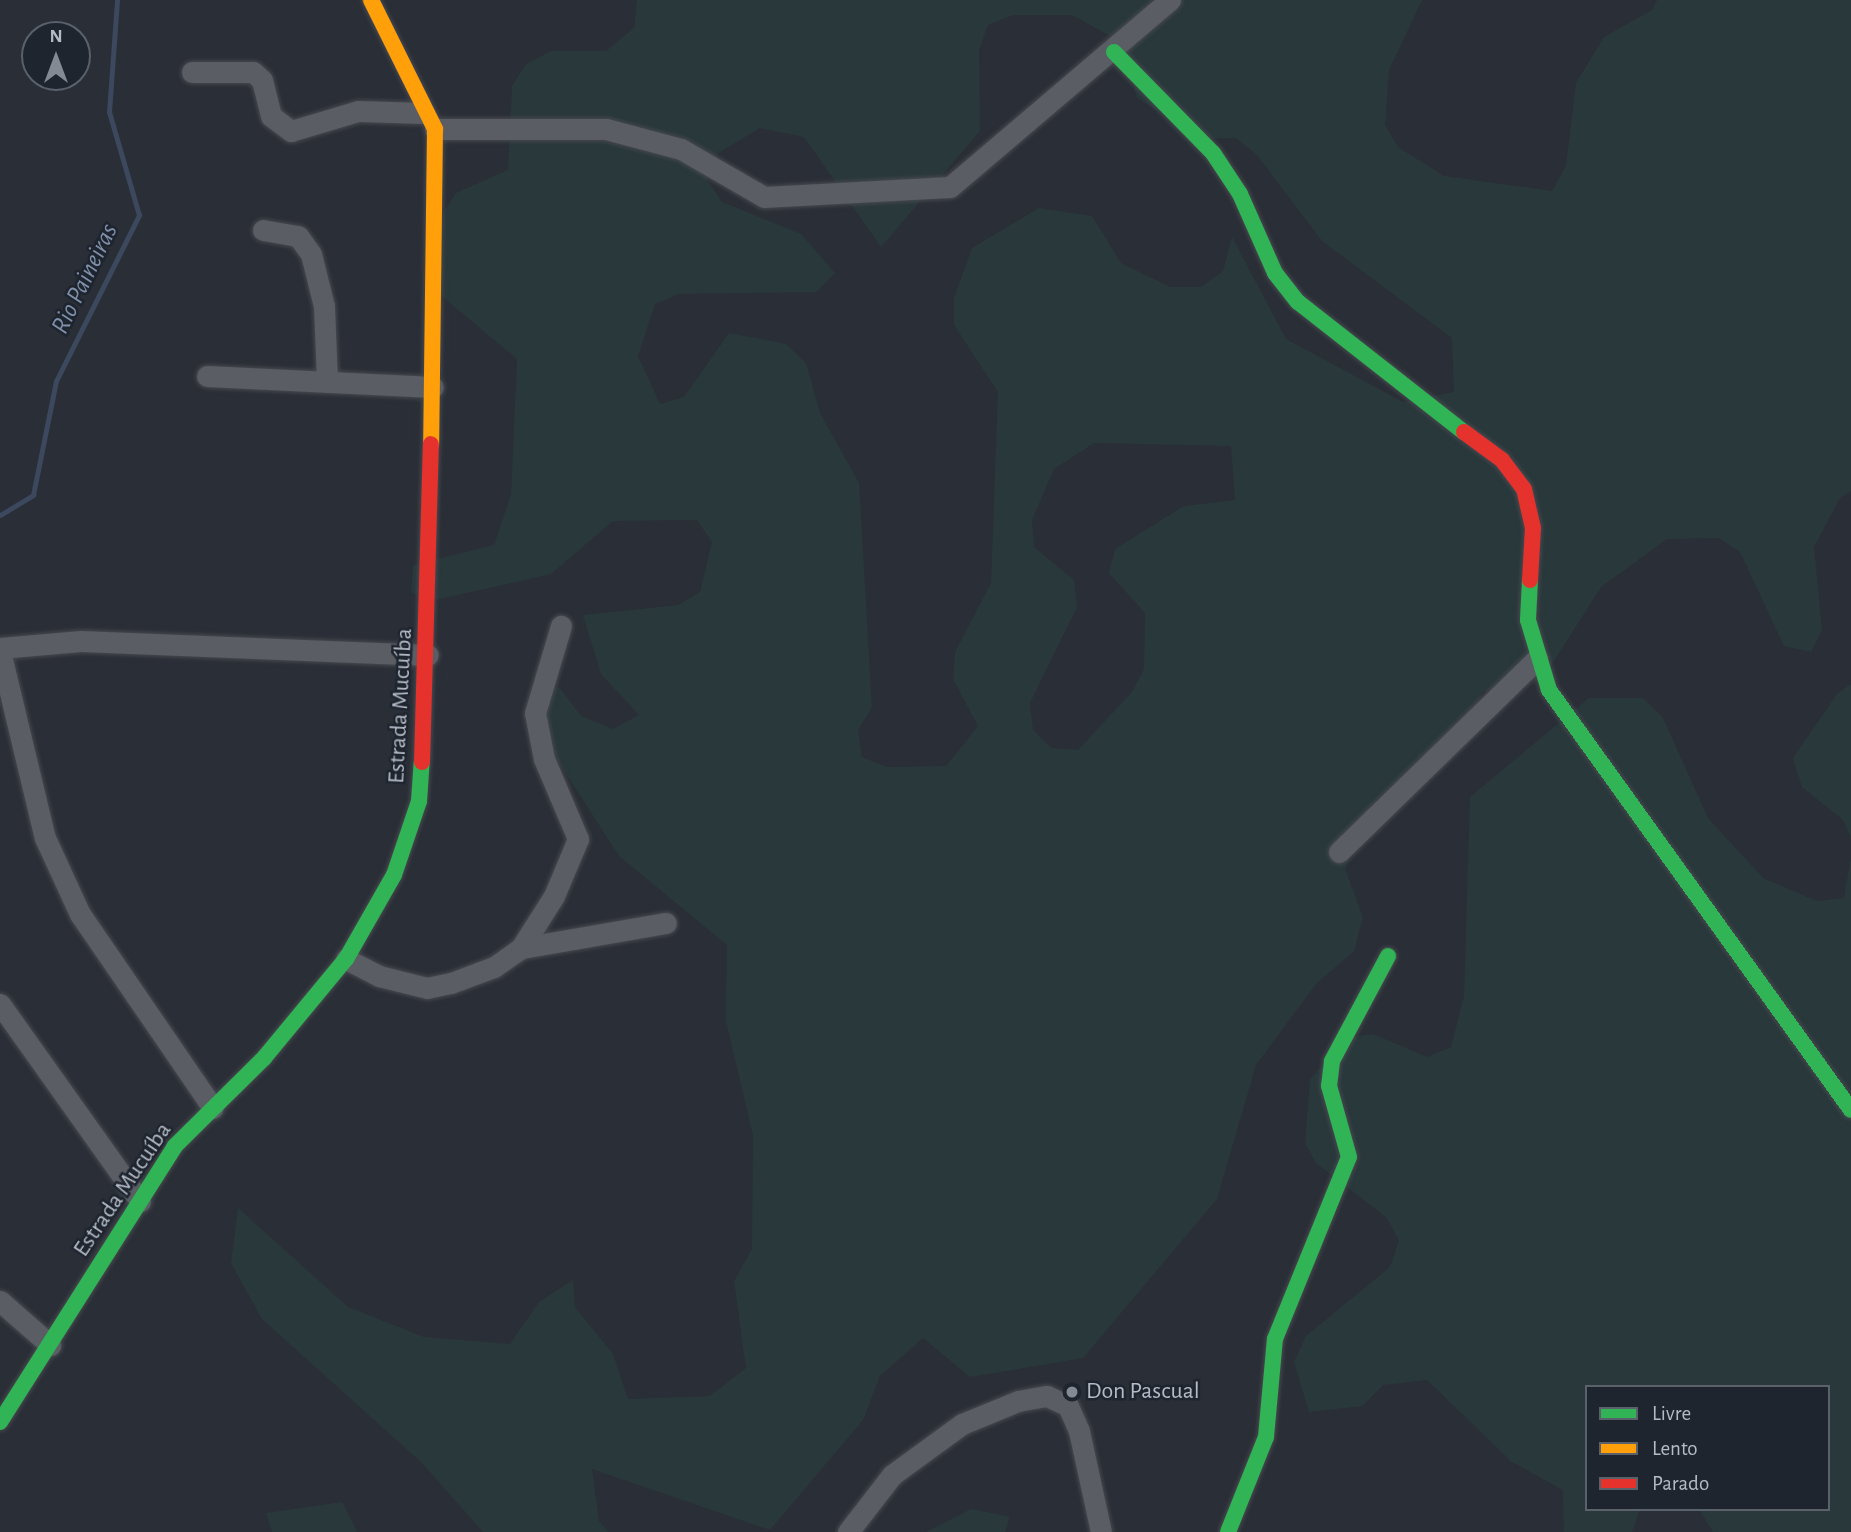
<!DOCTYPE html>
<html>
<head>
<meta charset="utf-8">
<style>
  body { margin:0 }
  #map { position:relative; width:1851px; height:1532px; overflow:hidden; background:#2a2e36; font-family:"Alegreya Sans",sans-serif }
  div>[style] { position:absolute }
  .green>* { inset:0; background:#29383b }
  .stream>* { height:5px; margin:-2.5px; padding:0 2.5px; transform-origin:2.5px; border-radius:2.5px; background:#3b485d }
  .roads { filter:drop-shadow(0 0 2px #46494f) drop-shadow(0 0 2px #46494f) }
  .street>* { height:21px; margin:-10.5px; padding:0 10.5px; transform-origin:10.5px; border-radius:10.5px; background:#5a5d63 }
  .fast>* { height:16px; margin:-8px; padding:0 8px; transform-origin:8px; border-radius:8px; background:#30b455 }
  .slow>* { height:16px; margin:-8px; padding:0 8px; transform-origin:8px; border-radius:8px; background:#ff9f0a }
  .jam>* { height:16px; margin:-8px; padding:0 8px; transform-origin:8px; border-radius:8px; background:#e5322d }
  .dots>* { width:19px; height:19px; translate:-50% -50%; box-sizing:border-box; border:4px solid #1e252f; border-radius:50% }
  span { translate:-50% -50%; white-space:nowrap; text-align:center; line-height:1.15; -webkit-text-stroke:5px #1e252f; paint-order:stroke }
  .street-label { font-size:24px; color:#b5bbc6 }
  .poi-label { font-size:24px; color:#b5bbc6 }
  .left { translate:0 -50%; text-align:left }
  .water-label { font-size:26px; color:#8090aa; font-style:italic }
  .legend { position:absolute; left:1585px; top:1385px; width:245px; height:126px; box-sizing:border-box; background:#1e252f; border:2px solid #5a616b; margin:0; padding:9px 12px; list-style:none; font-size:21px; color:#b5bbc6 }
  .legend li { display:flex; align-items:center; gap:14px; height:35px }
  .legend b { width:35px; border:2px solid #5a616b }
  .north { position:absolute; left:21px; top:21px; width:70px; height:70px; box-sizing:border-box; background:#1e252f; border:2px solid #5a616b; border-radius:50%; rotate:0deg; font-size:19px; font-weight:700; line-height:28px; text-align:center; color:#b5bbc6 }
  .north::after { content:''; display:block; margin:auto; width:24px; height:32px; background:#848a94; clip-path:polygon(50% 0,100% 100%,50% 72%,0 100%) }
</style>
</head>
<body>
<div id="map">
  <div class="green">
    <i style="clip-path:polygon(evenodd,637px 0,1422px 0,1389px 70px,1385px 125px,1398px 147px,1444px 176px,1552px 191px,1566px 166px,1576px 83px,1604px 37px,1652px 10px,1657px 0,1851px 0,1851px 491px,1840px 498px,1814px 547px,1822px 630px,1811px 652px,1784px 646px,1740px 552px,1719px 538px,1667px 539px,1601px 587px,1545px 675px,1482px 692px,1471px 726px,1365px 821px,1345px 869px,1363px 917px,1354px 951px,1316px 984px,1256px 1065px,1217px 1199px,1083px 1358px,970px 1377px,923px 1338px,880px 1376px,863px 1420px,770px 1530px,592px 1469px,599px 1521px,608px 1532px,483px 1532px,422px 1463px,262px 1319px,231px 1263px,238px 1208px,348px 1307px,424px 1337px,510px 1344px,539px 1302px,573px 1280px,575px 1307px,613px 1354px,628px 1399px,710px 1396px,746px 1368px,734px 1281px,752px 1249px,753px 1135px,726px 1021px,727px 945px,619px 856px,552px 752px,543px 721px,546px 689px,559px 687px,581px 716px,613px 729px,639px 715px,601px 674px,583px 615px,678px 605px,700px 592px,712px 542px,697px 520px,613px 521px,551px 574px,435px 600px,411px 593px,413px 565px,494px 545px,511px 495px,517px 359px,437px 292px,427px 238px,456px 193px,508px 170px,512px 86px,526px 64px,551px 51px,606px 51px,634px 28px,637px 0,1013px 15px,1072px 15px,1121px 42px,1137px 98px,1201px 139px,1236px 138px,1257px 155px,1322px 241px,1452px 338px,1454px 392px,1403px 402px,1286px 339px,1232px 237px,1223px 271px,1201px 287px,1170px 287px,1121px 263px,1092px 216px,1039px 208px,972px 248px,954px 298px,954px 325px,998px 392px,991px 583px,955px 652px,953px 679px,978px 726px,946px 766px,887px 767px,862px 757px,858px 730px,872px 707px,859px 483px,820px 413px,806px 363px,786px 344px,729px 333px,684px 397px,660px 404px,638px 356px,655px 304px,679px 294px,816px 292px,835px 273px,801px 234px,722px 202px,707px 179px,717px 154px,760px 128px,804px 137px,881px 247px,980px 131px,979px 50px,988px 25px,1013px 15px,637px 0,1094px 443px,1231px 446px,1235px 500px,1184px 506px,1115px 549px,1109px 573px,1145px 613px,1144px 669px,1132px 692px,1078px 750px,1051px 748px,1033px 730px,1030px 703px,1077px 607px,1074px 580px,1034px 547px,1032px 520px,1054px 469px,1094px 443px)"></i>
    <i style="clip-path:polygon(1851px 684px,1851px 838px,1843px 820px,1802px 787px,1793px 758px,1837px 694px)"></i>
    <i style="clip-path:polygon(1589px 698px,1643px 698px,1663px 718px,1708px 818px,1763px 878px,1817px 901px,1844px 898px,1851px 857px,1851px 1532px,1713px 1532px,1699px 1509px,1828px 1509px,1828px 1387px,1587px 1387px,1587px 1509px,1640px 1509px,1632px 1532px,1564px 1532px,1563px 1490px,1512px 1462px,1427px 1380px,1383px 1385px,1362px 1406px,1309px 1412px,1294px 1362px,1306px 1336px,1390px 1267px,1399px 1241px,1387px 1218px,1316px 1163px,1305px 1143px,1310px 1079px,1346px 1038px,1373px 1034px,1427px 1057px,1451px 1047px,1464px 996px,1470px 797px)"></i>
    <i style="clip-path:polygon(342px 1502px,357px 1532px,272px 1532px,266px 1513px)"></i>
    <i style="clip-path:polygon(971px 1509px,1010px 1517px,1005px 1532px,926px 1532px)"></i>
  </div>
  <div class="stream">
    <i style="left:0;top:515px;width:39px;rotate:-31deg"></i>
    <i style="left:33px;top:495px;width:116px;rotate:-78.6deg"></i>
    <i style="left:56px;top:381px;width:186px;rotate:-63.4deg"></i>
    <i style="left:139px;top:215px;width:107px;rotate:-106.2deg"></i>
    <i style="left:109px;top:112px;width:112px;rotate:-85.9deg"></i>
  </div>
  <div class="roads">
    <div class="street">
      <i style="left:192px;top:72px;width:61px"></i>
      <i style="left:253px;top:72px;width:12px;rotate:42deg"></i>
      <i style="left:262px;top:80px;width:37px;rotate:76deg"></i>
      <i style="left:271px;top:116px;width:25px;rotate:37deg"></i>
      <i style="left:291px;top:131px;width:70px;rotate:-16.6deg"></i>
      <i style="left:358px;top:111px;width:66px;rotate:1.7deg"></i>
      <i style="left:435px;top:129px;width:171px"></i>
      <i style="left:606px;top:129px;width:78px;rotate:14.9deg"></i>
      <i style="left:681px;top:149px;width:96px;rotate:30deg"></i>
      <i style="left:764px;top:197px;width:186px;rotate:-3.1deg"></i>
      <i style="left:950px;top:187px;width:289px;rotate:-40.4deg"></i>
      <i style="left:263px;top:230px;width:36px;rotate:10deg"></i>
      <i style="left:298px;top:236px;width:22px;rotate:54deg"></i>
      <i style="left:311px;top:254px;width:54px;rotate:76deg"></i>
      <i style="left:324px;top:306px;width:76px;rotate:87.7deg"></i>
      <i style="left:207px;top:376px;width:226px;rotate:2.8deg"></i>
      <i style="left:0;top:648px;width:81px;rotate:-4.9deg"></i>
      <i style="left:81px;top:641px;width:347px;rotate:2.3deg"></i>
      <i style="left:0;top:651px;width:192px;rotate:76.5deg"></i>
      <i style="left:45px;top:838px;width:84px;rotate:65.3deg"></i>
      <i style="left:80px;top:914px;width:235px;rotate:55.6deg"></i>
      <i style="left:1339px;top:852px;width:277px;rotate:-44.3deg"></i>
      <i style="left:521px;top:948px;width:147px;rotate:-9.8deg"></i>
      <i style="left:346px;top:959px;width:37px;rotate:27deg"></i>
      <i style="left:379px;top:976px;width:49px;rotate:14deg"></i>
      <i style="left:427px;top:988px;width:25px;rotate:-12deg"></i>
      <i style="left:451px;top:983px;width:46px;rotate:-20.4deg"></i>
      <i style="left:494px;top:967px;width:33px;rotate:-35deg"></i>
      <i style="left:521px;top:948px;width:62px;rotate:-57.6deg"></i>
      <i style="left:554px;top:896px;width:62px;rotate:-67.2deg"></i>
      <i style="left:578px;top:839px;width:87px;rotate:-113deg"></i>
      <i style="left:544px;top:759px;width:47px;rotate:-101.1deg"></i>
      <i style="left:535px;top:713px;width:91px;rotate:-73.4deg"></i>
      <i style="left:0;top:1004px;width:242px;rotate:54.6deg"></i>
      <i style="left:0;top:1301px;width:67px;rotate:41.3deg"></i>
      <i style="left:848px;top:1532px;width:72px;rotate:-52.3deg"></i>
      <i style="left:892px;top:1475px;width:87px;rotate:-36.1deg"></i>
      <i style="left:962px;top:1424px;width:61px;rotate:-22.3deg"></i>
      <i style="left:1018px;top:1401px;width:29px;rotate:-10deg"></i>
      <i style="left:1047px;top:1396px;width:23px;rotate:25deg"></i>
      <i style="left:1068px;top:1406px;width:27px;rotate:66deg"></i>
      <i style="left:1079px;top:1431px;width:103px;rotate:77.7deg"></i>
    </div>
    <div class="fast">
      <i style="left:1114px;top:52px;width:141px;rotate:45.6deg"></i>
      <i style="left:1213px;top:153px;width:49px;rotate:56.6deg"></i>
      <i style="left:1240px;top:194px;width:86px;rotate:66.1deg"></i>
      <i style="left:1275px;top:273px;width:37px;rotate:52deg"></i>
      <i style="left:1298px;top:302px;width:211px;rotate:38.1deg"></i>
      <i style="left:1530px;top:580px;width:40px;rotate:92.9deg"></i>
      <i style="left:1528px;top:620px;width:73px;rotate:73.3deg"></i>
      <i style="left:1549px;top:690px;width:517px;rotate:54.28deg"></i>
      <i style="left:0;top:1422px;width:327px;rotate:-57.6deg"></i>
      <i style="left:175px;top:1146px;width:125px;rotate:-44.7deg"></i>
      <i style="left:264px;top:1058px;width:129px;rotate:-50.4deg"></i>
      <i style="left:346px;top:959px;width:97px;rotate:-60.3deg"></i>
      <i style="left:394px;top:875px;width:78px;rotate:-71.3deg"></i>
      <i style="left:419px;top:801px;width:39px;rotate:-86deg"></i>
      <i style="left:1228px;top:1532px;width:102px;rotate:-68.2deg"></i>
      <i style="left:1266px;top:1437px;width:98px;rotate:-84.8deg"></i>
      <i style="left:1275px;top:1339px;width:196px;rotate:-67.9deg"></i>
      <i style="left:1349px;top:1157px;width:74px;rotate:-105.7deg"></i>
      <i style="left:1329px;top:1086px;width:25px;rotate:-83deg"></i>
      <i style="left:1332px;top:1061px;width:119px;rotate:-61.9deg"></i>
    </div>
    <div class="slow">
      <i style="left:371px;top:0;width:144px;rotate:63.6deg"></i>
      <i style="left:435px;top:129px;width:315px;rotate:90.7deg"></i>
    </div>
    <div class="jam">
      <i style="left:1464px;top:432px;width:47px;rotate:36.4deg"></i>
      <i style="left:1502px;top:460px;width:36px;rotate:53deg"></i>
      <i style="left:1524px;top:489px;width:40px;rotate:77deg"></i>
      <i style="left:1533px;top:528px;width:52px;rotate:93.3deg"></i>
      <i style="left:422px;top:762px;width:318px;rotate:-88.4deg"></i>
    </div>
  </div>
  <div class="dots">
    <i style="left:1072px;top:1392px;background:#848a94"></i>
  </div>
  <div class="street-label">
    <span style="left:401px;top:706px;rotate:-87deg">Estrada Mucuíba</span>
    <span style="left:123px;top:1190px;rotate:-56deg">Estrada Mucuíba</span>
  </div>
  <div class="poi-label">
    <span class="left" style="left:1086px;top:1392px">Don Pascual</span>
  </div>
  <div class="water-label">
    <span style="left:85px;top:279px;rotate:-64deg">Rio Paineiras</span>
  </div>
  <ul class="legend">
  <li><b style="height:9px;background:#30b455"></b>Livre</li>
  <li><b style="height:9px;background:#ff9f0a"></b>Lento</li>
  <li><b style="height:9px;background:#e5322d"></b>Parado</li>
  </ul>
  <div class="north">N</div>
</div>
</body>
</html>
